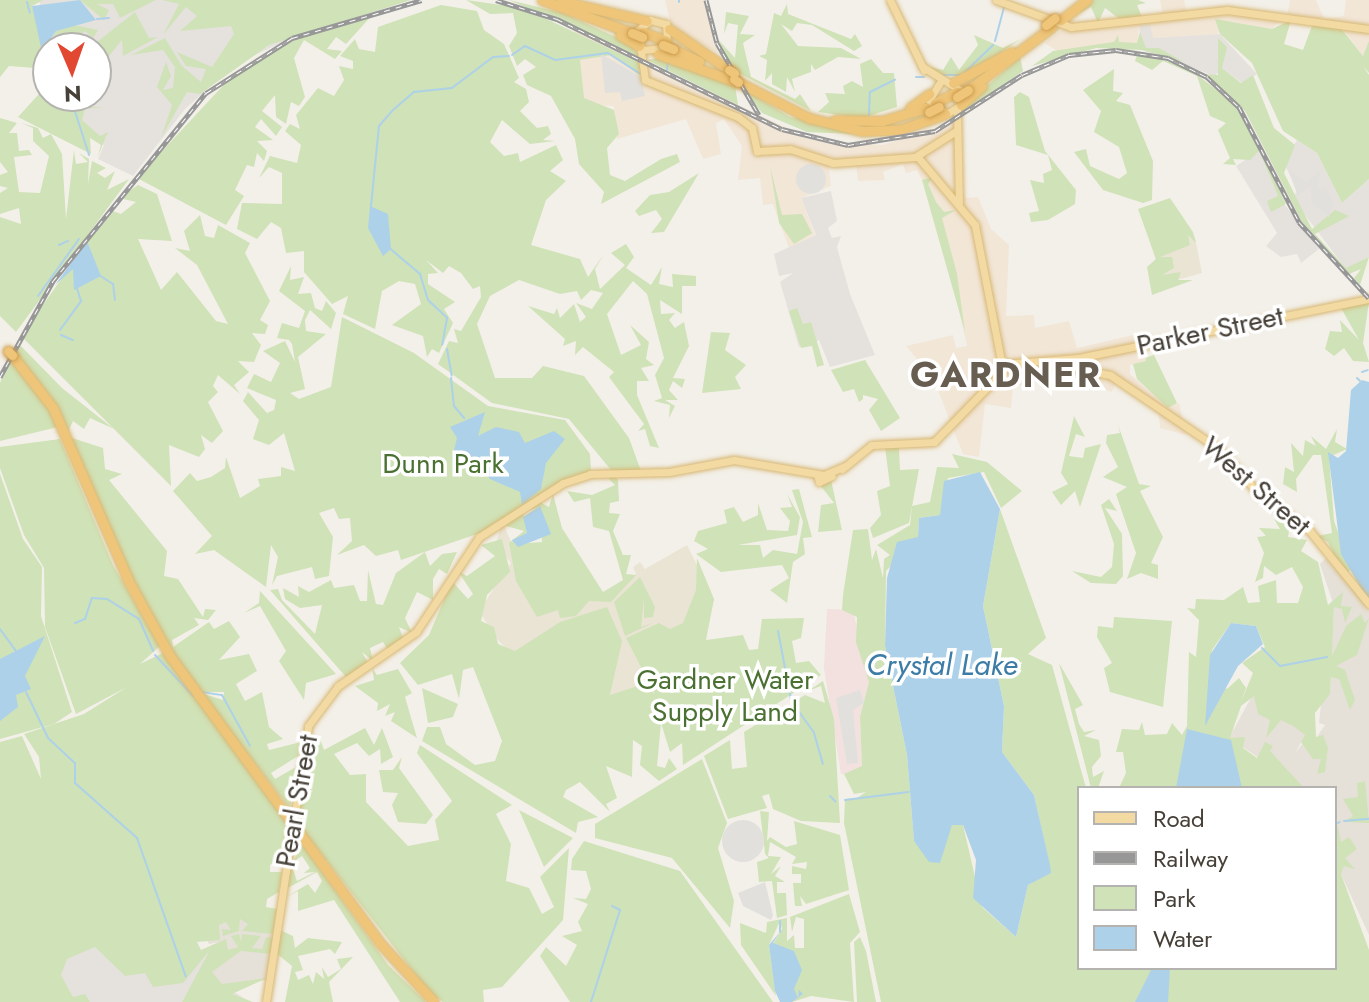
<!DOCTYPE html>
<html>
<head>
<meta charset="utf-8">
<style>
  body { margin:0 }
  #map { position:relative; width:1369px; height:1002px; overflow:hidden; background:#f3f0e9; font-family:Jost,sans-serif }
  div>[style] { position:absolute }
  .residential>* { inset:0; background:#e6e1d8 }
  .commercial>* { inset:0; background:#f2e6d7 }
  .industrial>* { inset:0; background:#e5e2de }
  .education>* { inset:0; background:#eae4d5 }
  .medical>* { inset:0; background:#f2e1de }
  .green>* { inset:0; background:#d0e2b7 }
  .parking>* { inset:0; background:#e2e0dd }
  .round { border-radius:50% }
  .water>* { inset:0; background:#add1e9 }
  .stream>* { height:2px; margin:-1px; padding:0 1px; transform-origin:1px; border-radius:1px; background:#add1e9 }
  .roads { filter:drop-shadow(0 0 2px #d7b773) drop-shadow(0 0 2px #d7b773) }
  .major>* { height:7px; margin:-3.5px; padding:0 3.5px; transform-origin:3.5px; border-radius:3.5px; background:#f3daa2 }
  .highway>* { height:9px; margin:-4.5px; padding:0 4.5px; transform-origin:4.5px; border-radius:4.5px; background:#eec579 }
  .rail>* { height:5px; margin-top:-2.5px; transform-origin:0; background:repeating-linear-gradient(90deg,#fff 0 6px,#979797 0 12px); box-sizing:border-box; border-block:2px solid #979797 }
  .bridges { filter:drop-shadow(0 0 2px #cc9a4a) drop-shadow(0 0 2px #cc9a4a) }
  .highway-bridge>* { height:9px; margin:-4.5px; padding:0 4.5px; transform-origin:4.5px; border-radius:4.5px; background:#eec579 }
  span { translate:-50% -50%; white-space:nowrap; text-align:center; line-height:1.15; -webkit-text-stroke:7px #fff; paint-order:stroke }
  .street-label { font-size:28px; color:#464038 }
  .park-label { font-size:28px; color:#4b7132 }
  .water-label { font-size:30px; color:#3d7ca6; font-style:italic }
  .district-label { font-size:36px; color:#675e51; font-weight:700; letter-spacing:2px }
  .legend { position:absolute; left:1077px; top:786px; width:260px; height:184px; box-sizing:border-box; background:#fff; border:2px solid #b5b3af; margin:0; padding:10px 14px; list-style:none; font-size:24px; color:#464038 }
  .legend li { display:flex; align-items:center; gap:16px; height:40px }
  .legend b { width:40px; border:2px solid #b5b3af }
  .north { position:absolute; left:32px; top:32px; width:80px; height:80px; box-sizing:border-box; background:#fff; border:2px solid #b5b3af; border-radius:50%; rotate:178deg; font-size:22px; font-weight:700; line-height:32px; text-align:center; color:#464038 }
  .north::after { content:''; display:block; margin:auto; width:28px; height:36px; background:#e24831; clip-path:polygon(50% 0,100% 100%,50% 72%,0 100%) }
</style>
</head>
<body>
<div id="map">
  <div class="residential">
    <i style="clip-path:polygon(1326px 558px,1369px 608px,1369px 935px,1341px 874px,1335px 788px,1304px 788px,1229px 738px,1258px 685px,1312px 724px,1295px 753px,1303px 743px,1310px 747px,1325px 725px,1319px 723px,1322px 695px,1330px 695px,1334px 606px,1320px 564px)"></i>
    <i style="clip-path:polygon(240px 912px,273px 934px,268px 980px,223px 985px,250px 1002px,182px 1002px,210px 946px,220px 942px,209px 944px,203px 932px)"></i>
  </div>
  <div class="commercial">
    <i style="clip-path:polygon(665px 0,706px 0,718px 52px,672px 30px)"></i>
    <i style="clip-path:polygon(1160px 0,1184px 0,1187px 14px,1287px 17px,1290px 0,1316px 0,1324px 19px,1344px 16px,1346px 0,1369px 0,1369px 52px,1363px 56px,1342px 28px,1281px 19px,1272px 29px,1226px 21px,1217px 35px,1152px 38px,1139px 25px,1138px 43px,1060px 53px,1045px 43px,1066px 27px,1163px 15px)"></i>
    <i style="clip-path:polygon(574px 27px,810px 139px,882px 145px,955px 123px,960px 187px,966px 198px,978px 197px,991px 229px,1009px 245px,1006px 316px,1034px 315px,1035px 328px,1069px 321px,1077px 348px,1146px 332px,1146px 361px,1130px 365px,1130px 374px,1168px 407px,1179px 403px,1186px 435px,1160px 428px,1159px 414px,1116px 380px,1112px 392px,1059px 377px,1013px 387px,1011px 408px,985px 404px,979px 457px,963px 454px,934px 380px,906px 346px,953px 335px,956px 348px,967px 346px,935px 205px,917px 170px,906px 173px,903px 164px,883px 172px,885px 180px,858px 181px,856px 162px,828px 162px,831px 186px,801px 198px,815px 235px,789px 248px,773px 204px,763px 205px,760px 178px,738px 180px,742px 146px,724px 119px,716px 123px,721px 154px,703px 159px,686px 119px,617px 139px,614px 106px,581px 105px)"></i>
  </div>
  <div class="industrial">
    <i style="clip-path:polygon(39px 0,401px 0,323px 23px,236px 64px,185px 109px,133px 176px,98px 159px,104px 145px,76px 130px,71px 143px,32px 121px,48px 96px,96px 96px,96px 48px,48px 48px)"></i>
    <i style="clip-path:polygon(1150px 24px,1153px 38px,1220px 34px,1257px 74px,1242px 83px,1222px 68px,1215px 76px,1142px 50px,1139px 25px)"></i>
    <i style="clip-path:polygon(1297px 140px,1317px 153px,1342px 203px,1369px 179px,1369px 257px,1346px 269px,1293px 199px,1297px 190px,1284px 163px)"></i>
    <i style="clip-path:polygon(1259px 151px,1278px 196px,1319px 249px,1301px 263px,1297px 254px,1281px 257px,1266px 246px,1277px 233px,1236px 166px)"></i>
    <i style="clip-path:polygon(831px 191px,837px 221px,828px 228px,832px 238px,841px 236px,837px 247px,850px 294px,875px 355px,830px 367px,819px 340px,799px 347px,780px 282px,793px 273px,779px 276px,774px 254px,816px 235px,801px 198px)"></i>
    <i style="clip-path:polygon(76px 889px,144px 965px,211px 949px,182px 1002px,8px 1002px,0 931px)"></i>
  </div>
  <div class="education">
    <i style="clip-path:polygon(1179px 214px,1195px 238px,1202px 273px,1163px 284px,1148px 235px)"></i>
    <i style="clip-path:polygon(502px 521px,515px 551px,601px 595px,636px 574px,633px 567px,640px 562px,645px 569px,687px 545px,714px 599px,705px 640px,657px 706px,590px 690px,513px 655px,496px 638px,479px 611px,511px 563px,496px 544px)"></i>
  </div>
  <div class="medical">
    <i style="clip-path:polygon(827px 609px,853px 610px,869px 682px,860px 717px,862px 766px,852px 774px,841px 774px,824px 668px)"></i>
  </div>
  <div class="green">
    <i style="clip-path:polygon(0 0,43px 0,32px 6px,49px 46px,56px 31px,74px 25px,98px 30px,93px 38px,85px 31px,63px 48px,48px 48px,48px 69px,9px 66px,0 77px)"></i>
    <i style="clip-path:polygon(80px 0,156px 0,120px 18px,113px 4px,97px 4px,109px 10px,104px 20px)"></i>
    <i style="clip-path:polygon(162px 0,411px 0,269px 45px,200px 94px,187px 92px,161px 138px,172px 105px,157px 87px,166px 62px,171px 76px,163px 90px,173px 88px,175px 67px,163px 50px,131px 55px,165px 38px,182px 66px,201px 82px,206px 69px,186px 66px,177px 52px,212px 67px,234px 34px,231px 26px,180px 31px,197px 16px,186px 7px,163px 35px,179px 4px)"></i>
    <i style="clip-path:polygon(466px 0,523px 8px,640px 63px,639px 75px,611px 55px,580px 60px,584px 98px,614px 110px,619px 134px,607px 148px,610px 175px,625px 181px,661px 159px,677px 154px,680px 162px,601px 204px,604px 192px,579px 164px,575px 139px,551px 96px,527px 85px,523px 75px,536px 67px,525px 59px,517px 66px,509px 46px,517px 33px,513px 13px,490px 14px)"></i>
    <i style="clip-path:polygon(509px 0,563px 13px,629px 43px,641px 58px)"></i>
    <i style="clip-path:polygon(1092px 0,1138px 0,1146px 3px,1137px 5px,1142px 17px,1121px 20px,1105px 8px,1098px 23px,1091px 7px,1063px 22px)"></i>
    <i style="clip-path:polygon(787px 4px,788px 14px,851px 39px,855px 34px,862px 46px,854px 51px,812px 25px,797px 23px,792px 31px,781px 24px,798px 46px,841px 48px,861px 59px,838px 57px,815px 70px,811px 64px,811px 72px,792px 79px,795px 92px,787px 77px,786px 92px,772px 84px,772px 73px,765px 81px,767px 60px,759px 56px,766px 54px,774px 13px,781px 16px)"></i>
    <i style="clip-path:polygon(441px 5px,477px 11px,484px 30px,504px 44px,519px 78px,514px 82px,526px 89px,529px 102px,520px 111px,537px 128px,548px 126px,551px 134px,543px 140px,555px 141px,530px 144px,502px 120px,490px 142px,504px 156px,518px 153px,520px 162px,556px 145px,563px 160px,550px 171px,566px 181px,546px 200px,531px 245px,580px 259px,588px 277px,604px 254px,595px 269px,600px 289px,625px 265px,611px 253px,626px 244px,634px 257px,626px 268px,651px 285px,662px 267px,659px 284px,673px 287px,672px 274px,696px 276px,696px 286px,682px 286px,682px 314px,660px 300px,661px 314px,675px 313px,669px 320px,675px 328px,684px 322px,689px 346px,673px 378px,685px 379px,682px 388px,673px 381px,669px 390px,678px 400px,665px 400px,675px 406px,669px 418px,670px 405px,654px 401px,662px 398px,655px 375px,664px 358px,647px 294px,633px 281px,607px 314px,621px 355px,641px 345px,630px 325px,649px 342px,646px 359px,654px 365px,641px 368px,649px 381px,637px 381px,637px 395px,659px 448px,650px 446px,645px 429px,638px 431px,644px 424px,609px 377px,614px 372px,583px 347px,575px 355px,576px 341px,563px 346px,565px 339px,528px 306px,554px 314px,557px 308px,560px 318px,574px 304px,580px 322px,586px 317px,576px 303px,592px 309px,603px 293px,591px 290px,581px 300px,577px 291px,560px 294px,519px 280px,490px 296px,477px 324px,495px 378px,532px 378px,543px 366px,584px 376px,629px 438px,641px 471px,611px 470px,569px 419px,492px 403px,438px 364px,449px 341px,458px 343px,454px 329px,461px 331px,481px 297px,480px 286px,473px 289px,461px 273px,449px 266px,443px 273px,426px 260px,438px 273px,428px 274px,428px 284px,455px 302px,444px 309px,453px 323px,439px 353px,432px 349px,427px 357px,423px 336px,392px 325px,421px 304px,415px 284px,399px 281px,382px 291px,375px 329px,343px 314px,348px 296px,332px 304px,304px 272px,304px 251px,286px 253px,281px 228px,271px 222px,257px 239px,237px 229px,242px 203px,282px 204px,282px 173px,269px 167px,259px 178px,270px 156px,297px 163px,301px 145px,285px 131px,290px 124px,300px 129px,296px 115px,318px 88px,334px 96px,344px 80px,339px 66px,353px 69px,353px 61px,340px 56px,355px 39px,359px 49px,375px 52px,378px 27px)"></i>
    <i style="clip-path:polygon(135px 12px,149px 38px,158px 37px,123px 56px,122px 40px,109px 56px,97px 42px)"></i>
    <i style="clip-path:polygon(375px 12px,346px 44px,336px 37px,327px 49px,342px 51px,335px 59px,304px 40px,294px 58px,305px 97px,299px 106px,291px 102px,286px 124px,276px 117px,275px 95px,262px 111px,282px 127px,276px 136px,261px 119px,255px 127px,273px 140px,257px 141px,267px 151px,264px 161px,257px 153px,254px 167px,247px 165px,235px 190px,244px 196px,226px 225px,137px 178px,232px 76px,294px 39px)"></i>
    <i style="clip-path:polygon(726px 12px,749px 16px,740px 34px,755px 35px,743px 43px,751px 77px,795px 99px,800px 94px,811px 111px,731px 69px,716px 37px,735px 58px,738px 25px,728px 23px,724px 34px)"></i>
    <i style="clip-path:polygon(1215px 19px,1272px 29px,1291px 20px,1284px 44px,1303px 50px,1313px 23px,1340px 27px,1363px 56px,1369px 41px,1369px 73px,1363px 66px,1369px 75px,1369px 179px,1342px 203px,1317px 153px,1283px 131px,1252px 63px,1220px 34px)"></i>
    <i style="clip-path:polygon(1140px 32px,1146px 48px,1159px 48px,1184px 62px,1142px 50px,1096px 48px,1032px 66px,1053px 51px,1114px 42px,1118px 35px,1119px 42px,1137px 43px)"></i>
    <i style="clip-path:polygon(974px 35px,1003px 48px,1021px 39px,966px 76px,932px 75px,926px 66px,943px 70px,951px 57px,959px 70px,978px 45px)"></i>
    <i style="clip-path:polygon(1218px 38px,1227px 47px,1222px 68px,1241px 83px,1253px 75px,1274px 128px,1295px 145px,1284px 173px,1312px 229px,1335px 210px,1349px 216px,1315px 234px,1346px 268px,1369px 257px,1360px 285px,1354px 278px,1361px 269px,1349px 274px,1302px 222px,1245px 111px,1204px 74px,1218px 75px)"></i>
    <i style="clip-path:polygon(1138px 53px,1187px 67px,1231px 101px,1249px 125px,1286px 204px,1271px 212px,1267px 201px,1278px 196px,1259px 151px,1250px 160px,1233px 159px,1236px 165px,1223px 164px,1230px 158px,1218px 130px,1226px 123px,1210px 116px,1197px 76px,1163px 61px,1152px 70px,1135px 61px)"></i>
    <i style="clip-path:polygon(665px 57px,735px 85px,738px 105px,647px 60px)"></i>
    <i style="clip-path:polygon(1020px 57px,1023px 71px,958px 117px,966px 104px)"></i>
    <i style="clip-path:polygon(871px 59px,883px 73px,894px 73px,897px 107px,862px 118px,818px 112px,829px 102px,825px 93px,845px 94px,843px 86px,852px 81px,863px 87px,860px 64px)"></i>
    <i style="clip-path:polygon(1114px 69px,1113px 91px,1123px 93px,1116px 101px,1130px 105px,1153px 161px,1152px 200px,1143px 203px,1103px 190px,1074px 152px,1086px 149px,1090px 166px,1119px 179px,1127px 173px,1119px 147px,1094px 132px,1101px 111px,1083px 90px)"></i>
    <i style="clip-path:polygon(48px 84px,48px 96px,81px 96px,85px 107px,104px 107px,85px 109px,82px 120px,100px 136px,108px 132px,97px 158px,101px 145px,90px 138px,91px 154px,18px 117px)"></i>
    <i style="clip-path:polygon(743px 89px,790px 117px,897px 136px,807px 132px,762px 113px)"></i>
    <i style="clip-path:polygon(1020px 92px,1029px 97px,1045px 151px,1076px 190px,1075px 204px,1048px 220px,1031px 222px,1029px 213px,1039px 211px,1030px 180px,1044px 183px,1043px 174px,1052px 170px,1048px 155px,1016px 145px,1014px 97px)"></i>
    <i style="clip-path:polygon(0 118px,17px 123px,9px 133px,17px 133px,19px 151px,29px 150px,32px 155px,14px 157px,19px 192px,40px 193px,49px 156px,33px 141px,33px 128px,21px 123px,38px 128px,43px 138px,51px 134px,62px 154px,66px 219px,74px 150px,76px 164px,88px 162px,79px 153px,89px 159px,88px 184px,92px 161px,106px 168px,97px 173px,105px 178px,115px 171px,107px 190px,129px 179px,16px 332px,0 316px,0 217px,21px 224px,19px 208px,0 214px,0 193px,8px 188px,0 186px,0 175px,8px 172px,0 162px)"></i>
    <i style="clip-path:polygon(770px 166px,782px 215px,802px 214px,812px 233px,794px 244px,779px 223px)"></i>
    <i style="clip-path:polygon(699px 173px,664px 232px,651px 233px,662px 219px,656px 210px,639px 216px,635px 211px,650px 195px,669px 192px)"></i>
    <i style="clip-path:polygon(933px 177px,928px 184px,936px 202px,944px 212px,956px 210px,942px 218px,957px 274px,965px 332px,922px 180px)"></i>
    <i style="clip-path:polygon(138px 185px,157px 194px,172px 241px,138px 239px,161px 290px,177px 272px,216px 321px,228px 324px,197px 265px,175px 248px,190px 251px,184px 231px,200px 215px,205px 236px,214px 238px,218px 225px,250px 243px,245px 253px,270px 301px,260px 320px,268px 325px,265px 334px,252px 333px,261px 345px,254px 362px,238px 361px,249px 372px,234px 385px,240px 394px,218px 375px,213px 386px,218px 392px,208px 402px,223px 431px,212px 443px,201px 435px,205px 449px,199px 457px,169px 445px,171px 486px,21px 336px,110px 210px,121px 214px,136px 202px,119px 198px)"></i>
    <i style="clip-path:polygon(1170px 198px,1193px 232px,1196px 243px,1188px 235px,1190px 245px,1160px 257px,1172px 257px,1174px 268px,1162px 275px,1181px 272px,1178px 280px,1193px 280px,1152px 295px,1147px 267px,1156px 259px,1138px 209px)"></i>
    <i style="clip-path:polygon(291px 266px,290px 280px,304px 277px,298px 294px,311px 293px,315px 308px,322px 311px,326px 301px,336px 313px,331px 329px,310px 310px,305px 320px,306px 331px,326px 334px,298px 357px,305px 389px,290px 393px,299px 399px,331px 387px,342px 317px,414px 353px,488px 406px,565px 420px,590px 454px,591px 471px,480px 533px,401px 560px,398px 550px,376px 556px,364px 545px,337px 555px,352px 541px,350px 518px,339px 519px,334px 508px,319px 513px,333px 537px,329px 576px,315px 579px,312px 567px,277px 576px,272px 585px,278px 557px,271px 545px,266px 587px,214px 550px,195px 554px,212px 536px,173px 491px,190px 473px,197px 481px,211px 477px,225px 468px,226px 457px,240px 498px,260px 486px,258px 479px,281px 476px,281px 467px,295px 471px,284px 433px,269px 445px,253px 439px,259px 420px,243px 401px,248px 392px,267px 413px,274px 410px,276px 400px,247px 388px,254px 374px,271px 382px,280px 363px,263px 351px,285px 341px,295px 362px,292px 344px,289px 340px,277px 338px,282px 323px,299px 328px,305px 311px,279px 291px)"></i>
    <i style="clip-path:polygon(1369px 302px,1363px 343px,1369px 362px,1353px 361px,1344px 348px,1334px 356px,1325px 349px,1330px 331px,1342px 332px,1340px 320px,1359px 340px,1341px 308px)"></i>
    <i style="clip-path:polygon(797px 308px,803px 324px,811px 322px,824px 365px,817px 367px,812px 346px,801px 348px,789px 311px)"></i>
    <i style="clip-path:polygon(711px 332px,730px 333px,725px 350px,746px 365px,735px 377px,741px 389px,702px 393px)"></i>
    <i style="clip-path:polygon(17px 342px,62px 388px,114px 429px,90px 418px,84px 429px,73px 421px,68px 432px,12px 352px)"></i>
    <i style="clip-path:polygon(1144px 347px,1147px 357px,1154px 355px,1177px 403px,1168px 408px,1137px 379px,1133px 364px,1146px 361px)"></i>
    <i style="clip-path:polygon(10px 358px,44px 400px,58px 427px,0 441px,0 383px)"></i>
    <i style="clip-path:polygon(865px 360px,900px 418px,881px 431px,869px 410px,878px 399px,863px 395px,863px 399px,859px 402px,854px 389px,843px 392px,831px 370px)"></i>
    <i style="clip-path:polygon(1074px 416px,1085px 437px,1076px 434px,1069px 456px,1083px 458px,1085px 448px,1101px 444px,1080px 507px,1075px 491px,1061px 505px,1052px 492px,1068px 484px,1061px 473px)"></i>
    <i style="clip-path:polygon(1118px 425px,1139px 484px,1151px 486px,1140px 491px,1163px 537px,1151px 563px,1158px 565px,1158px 579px,1141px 573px,1127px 579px,1136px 553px,1116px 494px,1127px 487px,1103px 477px,1118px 467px,1106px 443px,1107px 435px,1120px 433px)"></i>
    <i style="clip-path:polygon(1337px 429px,1335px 442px,1347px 449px,1329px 457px,1334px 521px,1351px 569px,1344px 577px,1328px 542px,1317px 536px,1332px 533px,1321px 455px,1313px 455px,1296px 479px,1297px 492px,1283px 484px,1285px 467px,1294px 472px,1291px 443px,1303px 456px,1305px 440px,1316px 446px,1311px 436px,1326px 449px)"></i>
    <i style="clip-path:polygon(69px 437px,103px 448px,105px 469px,122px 474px,109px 480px,167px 551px,164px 576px,178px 579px,203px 617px,205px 609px,216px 610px,208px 620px,194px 618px,199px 625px,172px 640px,173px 647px,209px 622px,214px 629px,229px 621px,240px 637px,219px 660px,249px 654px,257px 671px,236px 684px,245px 701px,262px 692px,269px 727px,283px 739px,267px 744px,269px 750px,301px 742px,298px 756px,271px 773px,275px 779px,296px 767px,290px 809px,201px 693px,223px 700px,224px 692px,199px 692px,172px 652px,126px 568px)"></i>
    <i style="clip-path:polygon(60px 439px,113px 565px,160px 646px,140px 664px,163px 653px,288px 824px,284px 856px,270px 865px,270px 872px,282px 872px,279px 892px,267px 899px,266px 907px,277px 909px,273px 934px,242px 931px,248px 924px,240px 919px,239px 931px,223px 936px,222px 929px,231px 930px,226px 922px,219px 925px,220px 940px,197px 942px,201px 950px,226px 939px,228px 950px,238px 947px,231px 936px,239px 934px,241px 942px,242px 934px,261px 936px,252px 948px,262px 949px,266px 937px,273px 938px,271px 954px,241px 951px,212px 972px,222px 984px,267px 978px,232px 994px,253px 1002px,182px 1002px,210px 950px,183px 983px,153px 987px,145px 973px,125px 976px,95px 947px,67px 959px,61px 975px,73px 997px,85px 994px,90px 1002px,0 1002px,0 742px,22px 736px,41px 779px,39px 757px,24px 734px,84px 714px,127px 687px,76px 714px,45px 627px,44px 568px,24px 535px,0 468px,0 447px)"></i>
    <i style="clip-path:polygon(885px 447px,899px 448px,900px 470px,919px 469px,909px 523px,873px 538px,870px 528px,881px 515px,877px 491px,890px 486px)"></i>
    <i style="clip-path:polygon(952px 454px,987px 462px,1022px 491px,1001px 508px,984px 472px,948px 478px,940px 515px,919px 518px,918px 537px,886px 571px,885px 646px,907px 755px,914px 841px,936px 862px,952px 825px,963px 825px,982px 907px,1016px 937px,1028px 885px,1047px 874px,1048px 858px,1034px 795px,1002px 752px,1004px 706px,983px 606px,1000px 509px,1046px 638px,1028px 654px,1052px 665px,1086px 788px,1079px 788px,1079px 968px,1335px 968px,1335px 823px,1337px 822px,1341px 842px,1349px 837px,1357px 849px,1345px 858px,1355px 869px,1344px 866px,1341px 874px,1369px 950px,1369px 1002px,881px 1002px,844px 823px,845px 799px,857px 798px,866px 792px,854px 794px,844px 774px,862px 766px,860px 717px,869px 682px,856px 642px,857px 617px,842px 610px,843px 595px,853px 530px,868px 529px,872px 560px,876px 549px,883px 578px,884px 559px,890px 555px,877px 545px,910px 525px,912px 506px,930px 502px,937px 467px,959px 468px)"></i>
    <i style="clip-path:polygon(0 474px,23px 539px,42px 567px,41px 616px,72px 712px,54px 724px,0 739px)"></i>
    <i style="clip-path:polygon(606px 476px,615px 476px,618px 480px,619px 501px,610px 503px,609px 513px,620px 514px,613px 531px,623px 555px,631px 555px,626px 574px,636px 575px,611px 602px,589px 601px,576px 616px,560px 618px,558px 610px,537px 617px,516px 581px,509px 543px,524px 531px,503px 525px,523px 512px,527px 533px,516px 544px,542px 542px,540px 507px,530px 510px,540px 502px,549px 507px,553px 494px,562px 528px,603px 592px,623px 580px,609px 531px,593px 527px,590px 498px,574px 502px,567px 491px,592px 495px,615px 485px)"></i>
    <i style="clip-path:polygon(831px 480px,842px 530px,818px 532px,821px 505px,834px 503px,820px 485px)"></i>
    <i style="clip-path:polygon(799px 489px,812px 537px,803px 538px,805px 554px,793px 562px,787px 603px,770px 590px,789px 578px,782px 565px,721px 572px,696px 554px,708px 549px,694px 541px,698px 531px,727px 523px,724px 510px,734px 507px,743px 522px,758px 515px,758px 503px,767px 530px,788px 531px,790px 521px,780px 508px,792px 507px,787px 494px,800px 517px,797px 535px,738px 545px,760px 545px,763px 558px,773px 550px,797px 554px,803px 522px,792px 490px)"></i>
    <i style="clip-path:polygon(1109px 499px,1117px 511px,1105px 508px,1122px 534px,1123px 576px,1116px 584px,1091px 583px,1072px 571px,1101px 577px,1112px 567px,1114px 544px,1101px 505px)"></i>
    <i style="clip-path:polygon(evenodd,1274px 519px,1290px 526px,1288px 537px,1307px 540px,1301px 551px,1318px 562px,1328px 605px,1343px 592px,1341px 606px,1352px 607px,1345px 623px,1342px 609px,1334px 607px,1332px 656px,1346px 626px,1361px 614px,1365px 623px,1369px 618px,1357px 655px,1336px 666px,1345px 670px,1355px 700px,1350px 710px,1339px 679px,1331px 677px,1330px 694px,1315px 713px,1316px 737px,1323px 735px,1328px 748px,1325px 772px,1317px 774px,1321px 759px,1313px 759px,1301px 742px,1305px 735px,1293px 726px,1281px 720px,1266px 738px,1270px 720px,1258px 714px,1254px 696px,1241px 706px,1230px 738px,1245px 737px,1243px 748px,1257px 758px,1265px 742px,1273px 746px,1270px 751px,1304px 788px,1119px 788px,1126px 773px,1123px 752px,1116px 752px,1122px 729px,1139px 730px,1142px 722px,1145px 735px,1167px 734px,1172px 723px,1182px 735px,1187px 726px,1189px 652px,1196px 657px,1199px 620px,1187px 608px,1195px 609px,1196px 599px,1224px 600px,1243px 587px,1248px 603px,1260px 602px,1258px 586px,1276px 580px,1277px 603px,1298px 603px,1303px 587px,1292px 567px,1276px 575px,1264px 566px,1263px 578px,1255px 582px,1264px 553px,1257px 537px,1266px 536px,1259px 528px,1280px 529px,1274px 519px,1231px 623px,1256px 626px,1265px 647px,1242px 663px,1253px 673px,1240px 704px,1246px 688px,1239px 678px,1227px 689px,1209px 678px,1212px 650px,1231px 623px)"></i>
    <i style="clip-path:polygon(502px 539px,510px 572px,487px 595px,481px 621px,494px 627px,498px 644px,515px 651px,560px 622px,607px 607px,622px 641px,610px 695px,641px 685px,655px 694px,626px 638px,659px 623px,670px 629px,683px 623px,696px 590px,697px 558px,714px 599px,706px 640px,743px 635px,749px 650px,758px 649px,762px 619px,804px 618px,801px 638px,792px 641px,796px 663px,809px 661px,821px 675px,683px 765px,682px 743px,670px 752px,661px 723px,657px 766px,665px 768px,669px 758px,677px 769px,659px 781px,640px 765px,642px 746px,633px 740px,632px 777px,606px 766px,617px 798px,606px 804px,610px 812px,580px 782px,566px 790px,563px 797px,598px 817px,578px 822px,576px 833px,422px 741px,427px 727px,440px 727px,446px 744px,475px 765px,495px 761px,502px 741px,473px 667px,463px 670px,459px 699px,452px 674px,418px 685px,400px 663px,429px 635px,452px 581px,468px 599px,473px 594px,458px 571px,467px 576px,495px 556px,481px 545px)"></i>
    <i style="clip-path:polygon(425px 552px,430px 566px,442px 554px,457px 552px,447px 574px,439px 569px,433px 579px,433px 600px,417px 592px,405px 618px,412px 633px,399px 627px,404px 641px,389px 652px,383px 642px,370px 648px,373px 661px,362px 652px,368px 663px,346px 677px,270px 590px,278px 589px,282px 600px,315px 634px,322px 605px,300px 608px,285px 599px,283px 588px,299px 597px,298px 586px,309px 592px,331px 580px,334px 588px,354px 585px,360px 601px,367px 601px,368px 570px,376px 604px,383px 605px,396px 573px)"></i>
    <i style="clip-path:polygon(640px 577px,655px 607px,653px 617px,644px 618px,644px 598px,641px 627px,653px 623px,625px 636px,614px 602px)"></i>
    <i style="clip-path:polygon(260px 591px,336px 674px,306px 683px,304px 700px,279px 661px,286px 651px,260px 606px,244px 613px,259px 603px)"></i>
    <i style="clip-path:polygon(1114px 617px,1172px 621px,1163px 707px,1110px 692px,1104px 668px,1112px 663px,1097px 637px,1098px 626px,1113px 628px)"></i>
    <i style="clip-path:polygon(1059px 663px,1083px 705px,1075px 709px,1079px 724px,1084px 732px,1096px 730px,1084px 736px,1099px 740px,1101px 756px,1092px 767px,1093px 777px,1104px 771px,1098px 788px,1091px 788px)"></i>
    <i style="clip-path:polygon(372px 668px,377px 675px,398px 669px,412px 693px,405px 697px,417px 738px,391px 721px,395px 712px,385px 716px,390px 704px,377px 711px,378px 703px,355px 686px,374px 680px)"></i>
    <i style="clip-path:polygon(823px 681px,834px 719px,840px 823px,801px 821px,773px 809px,769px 794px,762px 796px,767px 808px,728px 819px,704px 756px,730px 740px,732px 769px,747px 767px,744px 732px,805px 695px,825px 703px,821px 686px,808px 691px)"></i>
    <i style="clip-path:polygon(422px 688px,458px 704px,453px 717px,428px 723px)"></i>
    <i style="clip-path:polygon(365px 728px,374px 745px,382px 728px,393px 757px,381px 764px,380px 749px,369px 756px,357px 743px,334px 754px,350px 775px,366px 774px,366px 802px,408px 846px,439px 840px,435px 820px,452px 801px,417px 753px,420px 745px,512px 805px,496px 814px,511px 844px,506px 881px,529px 888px,542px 914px,554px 907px,540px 877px,569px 848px,563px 920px,502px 987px,483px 990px,484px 1002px,443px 1002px,430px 993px,294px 819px,297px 802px,313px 791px,298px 785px,307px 740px,319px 736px,324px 750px)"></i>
    <i style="clip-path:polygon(402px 757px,399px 768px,433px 815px,426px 824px,398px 822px,392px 805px,398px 793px,383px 792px,379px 770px,393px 770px)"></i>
    <i style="clip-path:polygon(702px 759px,727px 823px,718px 848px,734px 901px,730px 928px,672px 858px,595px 838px,595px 824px)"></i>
    <i style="clip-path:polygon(1365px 781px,1369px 823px,1344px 822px,1353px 816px,1343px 799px,1358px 797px,1357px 783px)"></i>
    <i style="clip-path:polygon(519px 810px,573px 838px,544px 867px)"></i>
    <i style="clip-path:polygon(760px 811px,769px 812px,767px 841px,770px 837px,786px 847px,797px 844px,794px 821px,840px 835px,849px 890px,806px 904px,800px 896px,802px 906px,795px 906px,793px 883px,801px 883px,801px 874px,792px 874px,792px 866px,806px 869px,807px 862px,792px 864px,796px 857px,770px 842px,768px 856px,781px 857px,771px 874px,781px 866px,775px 876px,785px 882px,777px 882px,777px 893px,786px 893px,787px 915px,777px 918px,772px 881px,759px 882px,757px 862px,769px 858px,765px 854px)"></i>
    <i style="clip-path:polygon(295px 834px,388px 965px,426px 1002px,400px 1002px,334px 900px,298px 911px,298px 891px,283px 899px,308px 884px,315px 893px,322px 881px,317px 872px,284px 890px,290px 861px,297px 881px,315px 872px,304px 873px,310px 868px,302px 856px,293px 862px,299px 850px,290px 858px)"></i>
    <i style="clip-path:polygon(584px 841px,680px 871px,773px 1002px,570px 1002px,540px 956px,546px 947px,566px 966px,577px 945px,562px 936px,582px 931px,578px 922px,588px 904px,573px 898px,586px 899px,591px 889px,586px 871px,571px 870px,572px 859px)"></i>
    <i style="clip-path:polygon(849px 894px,860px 932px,850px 943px,854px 1002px,811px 996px,792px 1002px,796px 956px,773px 944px,782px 929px,780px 921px,769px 945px,776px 996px,741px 945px,740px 923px,766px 933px,767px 922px,787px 918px,787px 941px,794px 935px,795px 948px,804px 948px,804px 919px,796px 917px,792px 932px,790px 917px)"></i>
    <i style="clip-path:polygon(280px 930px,293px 936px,295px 948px,308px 938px,342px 942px,335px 954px,330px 949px,298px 956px,303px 970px,295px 972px,298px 980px,309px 975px,313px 984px,316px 972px,324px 979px,322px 967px,328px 977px,341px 969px,337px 959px,353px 957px,329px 982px,333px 1002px,285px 1002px,292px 966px,276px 953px)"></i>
    <i style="clip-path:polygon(860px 937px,866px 951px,876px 1002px,857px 1002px,854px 942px)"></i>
  </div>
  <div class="parking">
    <i style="clip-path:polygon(601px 54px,641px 77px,645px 96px,622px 101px,620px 92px,605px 93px)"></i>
    <i class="round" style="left:796px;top:164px;width:30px;height:30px"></i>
    <i style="clip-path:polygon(1288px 170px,1307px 182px,1320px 171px,1318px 189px,1326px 188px,1334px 203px,1329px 217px,1311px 202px,1311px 185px,1298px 196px)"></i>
    <i style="clip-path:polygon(860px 690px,864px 703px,853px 710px,858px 763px,847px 764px,836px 698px)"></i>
    <i class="round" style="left:722px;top:820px;width:42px;height:42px"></i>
    <i style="clip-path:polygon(765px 882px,773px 915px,771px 920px,743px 906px,738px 893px)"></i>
  </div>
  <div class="water">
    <i style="clip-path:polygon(80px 0,96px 20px,56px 31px,42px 52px,32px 6px)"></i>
    <i style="clip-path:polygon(370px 206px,388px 214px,391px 249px,383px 256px,368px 228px)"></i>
    <i style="clip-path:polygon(87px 241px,101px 276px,74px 290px,73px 269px,55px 285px)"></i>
    <i style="clip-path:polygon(1362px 380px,1369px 382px,1369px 602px,1341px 554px,1328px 452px,1338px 458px,1346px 451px,1351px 390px)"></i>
    <i style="clip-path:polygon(485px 412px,478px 436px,496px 427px,519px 432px,525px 443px,554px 431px,565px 439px,546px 463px,541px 489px,522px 505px,520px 492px,490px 479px,476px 460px,452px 458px,457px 438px,450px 427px)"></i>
    <i style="clip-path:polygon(980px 472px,1000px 509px,983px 606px,1004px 706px,1002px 752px,1034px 795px,1050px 865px,1051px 873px,1028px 885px,1016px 937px,973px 898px,976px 860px,963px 825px,952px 825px,940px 863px,929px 862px,914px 841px,907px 755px,885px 646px,887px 578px,897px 542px,918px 537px,919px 518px,940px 515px,944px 481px)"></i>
    <i style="clip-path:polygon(540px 506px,551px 534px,518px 547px,512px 540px,527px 533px,523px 517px)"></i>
    <i style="clip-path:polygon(1231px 623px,1256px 626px,1263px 644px,1238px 666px,1205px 726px,1210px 655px)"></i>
    <i style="clip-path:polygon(45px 636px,25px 676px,31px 689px,16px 695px,18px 707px,0 721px,0 659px)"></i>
    <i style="clip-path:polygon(1187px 729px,1231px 740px,1242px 788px,1176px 788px)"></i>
    <i style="clip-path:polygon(780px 932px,773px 943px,794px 951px,802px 970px,794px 989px,798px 998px,799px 990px,803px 994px,792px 1002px,780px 1002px,775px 991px,769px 945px)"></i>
    <i style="clip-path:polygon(1152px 968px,1170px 968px,1168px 1002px,1135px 1002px)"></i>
  </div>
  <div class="stream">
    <i style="left:27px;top:2px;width:11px;rotate:75deg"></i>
    <i style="left:679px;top:2px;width:2px;rotate:-90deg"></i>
    <i style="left:97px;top:19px;width:12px;rotate:-5deg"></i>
    <i style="left:995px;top:41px;width:38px;rotate:-75deg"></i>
    <i style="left:88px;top:48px;width:5px;rotate:-53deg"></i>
    <i style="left:44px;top:51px;width:14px;rotate:86deg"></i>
    <i style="left:48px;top:52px;width:1px;rotate:90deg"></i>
    <i style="left:512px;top:55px;width:16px;rotate:-35deg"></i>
    <i style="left:525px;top:46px;width:33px;rotate:25deg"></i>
    <i style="left:555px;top:60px;width:53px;rotate:-7.5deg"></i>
    <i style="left:608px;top:53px;width:38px;rotate:33deg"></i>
    <i style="left:667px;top:70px;width:10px;rotate:-84deg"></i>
    <i style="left:965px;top:72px;width:39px;rotate:-44deg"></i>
    <i style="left:942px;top:75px;width:17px"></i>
    <i style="left:916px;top:77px;width:8px"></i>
    <i style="left:70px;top:96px;width:62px;rotate:72.1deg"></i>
    <i style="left:869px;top:115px;width:23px;rotate:-88deg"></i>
    <i style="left:870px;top:92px;width:28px;rotate:-26deg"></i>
    <i style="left:371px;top:206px;width:80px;rotate:-84.3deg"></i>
    <i style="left:379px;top:126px;width:21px;rotate:-49deg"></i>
    <i style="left:393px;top:110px;width:28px;rotate:-41deg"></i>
    <i style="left:414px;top:92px;width:38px;rotate:-6deg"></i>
    <i style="left:452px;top:88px;width:51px;rotate:-37.1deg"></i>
    <i style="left:493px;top:57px;width:16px;rotate:-4deg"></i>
    <i style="left:59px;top:245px;width:10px;rotate:-24deg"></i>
    <i style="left:387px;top:246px;width:43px;rotate:40.3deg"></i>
    <i style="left:420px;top:274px;width:27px;rotate:73deg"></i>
    <i style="left:428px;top:300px;width:26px;rotate:43deg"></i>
    <i style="left:447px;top:318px;width:27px;rotate:100deg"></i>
    <i style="left:99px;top:275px;width:17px;rotate:33deg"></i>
    <i style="left:113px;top:284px;width:16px;rotate:83deg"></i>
    <i style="left:38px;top:296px;width:70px;rotate:-54.3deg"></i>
    <i style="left:60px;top:330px;width:36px;rotate:-54deg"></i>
    <i style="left:81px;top:301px;width:13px;rotate:-108deg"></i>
    <i style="left:61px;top:335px;width:13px;rotate:23deg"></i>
    <i style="left:447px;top:349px;width:27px;rotate:80deg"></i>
    <i style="left:1362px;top:372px;width:6px;rotate:-18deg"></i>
    <i style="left:451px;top:378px;width:28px;rotate:84deg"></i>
    <i style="left:454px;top:406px;width:16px;rotate:50deg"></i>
    <i style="left:1357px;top:378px;width:4px;rotate:45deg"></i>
    <i style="left:75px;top:623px;width:11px;rotate:-22deg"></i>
    <i style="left:85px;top:619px;width:22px;rotate:-72deg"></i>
    <i style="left:92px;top:598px;width:15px;rotate:4deg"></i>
    <i style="left:107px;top:599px;width:38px;rotate:32deg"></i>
    <i style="left:139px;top:619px;width:35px;rotate:66deg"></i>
    <i style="left:0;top:629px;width:27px;rotate:54deg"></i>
    <i style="left:778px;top:631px;width:69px;rotate:79.2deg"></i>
    <i style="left:1262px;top:648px;width:25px;rotate:45deg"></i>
    <i style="left:1280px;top:666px;width:48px;rotate:-10.8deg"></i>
    <i style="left:155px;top:655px;width:56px;rotate:47.2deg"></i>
    <i style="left:26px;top:692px;width:51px;rotate:64.4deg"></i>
    <i style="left:48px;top:738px;width:37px;rotate:43deg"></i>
    <i style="left:75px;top:763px;width:20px;rotate:90deg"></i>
    <i style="left:75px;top:783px;width:83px;rotate:41.6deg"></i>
    <i style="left:137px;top:838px;width:147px;rotate:70.6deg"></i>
    <i style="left:202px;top:692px;width:20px;rotate:9deg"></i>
    <i style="left:222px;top:695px;width:58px;rotate:61.2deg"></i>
    <i style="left:794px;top:705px;width:34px;rotate:54deg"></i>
    <i style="left:814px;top:733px;width:32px;rotate:74deg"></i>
    <i style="left:830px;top:796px;width:8px;rotate:45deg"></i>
    <i style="left:845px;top:800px;width:64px;rotate:-7.2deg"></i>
    <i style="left:1344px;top:821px;width:25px;rotate:-5deg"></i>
    <i style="left:1335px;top:824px;width:5px;rotate:-22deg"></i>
    <i style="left:780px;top:921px;width:11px;rotate:90deg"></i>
    <i style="left:591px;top:1002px;width:96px;rotate:-72.5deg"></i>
    <i style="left:620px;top:910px;width:9px;rotate:-153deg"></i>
  </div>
  <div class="roads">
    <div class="major">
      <i style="left:890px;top:0;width:78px;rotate:64.1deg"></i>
      <i style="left:996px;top:0;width:80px;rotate:19.8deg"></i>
      <i style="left:1071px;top:27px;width:157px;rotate:-6.2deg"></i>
      <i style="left:1227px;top:10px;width:143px;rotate:7.6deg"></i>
      <i style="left:642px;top:50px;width:25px;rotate:-5deg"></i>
      <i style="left:667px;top:48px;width:24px;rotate:-92deg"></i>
      <i style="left:666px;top:24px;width:16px;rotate:-166deg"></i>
      <i style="left:650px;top:20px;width:16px;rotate:140deg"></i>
      <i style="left:638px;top:30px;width:50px;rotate:82deg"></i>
      <i style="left:645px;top:80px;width:100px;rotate:21.7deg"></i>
      <i style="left:738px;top:117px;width:18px;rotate:38deg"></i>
      <i style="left:752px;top:128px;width:24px;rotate:78deg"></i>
      <i style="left:757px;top:151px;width:33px;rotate:-3deg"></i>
      <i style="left:790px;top:149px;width:45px;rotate:18deg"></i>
      <i style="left:833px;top:163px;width:82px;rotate:-4.2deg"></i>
      <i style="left:915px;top:157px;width:49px;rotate:-32.4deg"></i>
      <i style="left:923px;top:67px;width:44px;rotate:31.9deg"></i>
      <i style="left:960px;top:90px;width:15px;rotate:86deg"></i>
      <i style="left:961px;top:105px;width:17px;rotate:149deg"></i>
      <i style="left:946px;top:114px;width:22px;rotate:-141deg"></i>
      <i style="left:929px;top:100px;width:22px;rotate:-58deg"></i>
      <i style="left:957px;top:110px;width:92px;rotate:88.8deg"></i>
      <i style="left:1048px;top:363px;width:63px;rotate:11deg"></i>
      <i style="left:1110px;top:375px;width:132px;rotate:34.2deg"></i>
      <i style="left:1219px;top:449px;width:59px;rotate:48.4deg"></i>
      <i style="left:1258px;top:493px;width:63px;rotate:36deg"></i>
      <i style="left:1309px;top:530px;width:95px;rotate:51deg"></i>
      <i style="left:1003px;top:364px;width:75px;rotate:-4.6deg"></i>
      <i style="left:1078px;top:358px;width:297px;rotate:-11.5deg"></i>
      <i style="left:842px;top:469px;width:38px;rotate:-39deg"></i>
      <i style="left:872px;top:445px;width:62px;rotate:-2.8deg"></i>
      <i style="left:934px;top:442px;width:99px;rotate:-45.8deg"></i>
      <i style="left:1003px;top:371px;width:149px;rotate:-100.9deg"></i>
      <i style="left:975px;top:225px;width:89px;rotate:-130deg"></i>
      <i style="left:817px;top:474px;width:8px;rotate:76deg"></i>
      <i style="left:819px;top:482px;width:14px;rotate:-25deg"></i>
      <i style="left:266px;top:1002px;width:279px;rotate:-81.3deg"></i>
      <i style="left:308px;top:726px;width:50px;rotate:-53.1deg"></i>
      <i style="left:338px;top:686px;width:95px;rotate:-34.7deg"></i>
      <i style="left:416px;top:632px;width:114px;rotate:-56.4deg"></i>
      <i style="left:479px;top:537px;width:100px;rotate:-32.7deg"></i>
      <i style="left:563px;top:483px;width:28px;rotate:-18deg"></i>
      <i style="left:590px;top:474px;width:79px;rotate:-1.5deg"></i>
      <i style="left:669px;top:472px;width:66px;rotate:-10.5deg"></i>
      <i style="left:734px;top:460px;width:91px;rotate:9.5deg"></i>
      <i style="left:824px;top:475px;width:23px;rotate:-23deg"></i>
    </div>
    <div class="highway">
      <i style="left:542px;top:0;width:96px;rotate:20.1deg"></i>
      <i style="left:561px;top:1px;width:88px;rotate:13.1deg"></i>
      <i style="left:1061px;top:20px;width:33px;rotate:-38deg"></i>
      <i style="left:669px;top:29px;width:73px;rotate:34.3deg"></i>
      <i style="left:643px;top:32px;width:25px;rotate:21deg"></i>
      <i style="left:620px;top:35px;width:22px;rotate:30deg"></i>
      <i style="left:673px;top:49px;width:29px;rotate:25deg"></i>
      <i style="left:658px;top:54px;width:81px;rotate:19.6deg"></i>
      <i style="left:738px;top:82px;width:80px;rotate:26.9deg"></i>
      <i style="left:809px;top:118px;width:55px;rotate:13.8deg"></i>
      <i style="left:862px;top:131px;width:37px;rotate:-2deg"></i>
      <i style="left:899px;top:130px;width:49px;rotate:-19.2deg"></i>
      <i style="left:953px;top:83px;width:66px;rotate:-28.1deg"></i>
      <i style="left:968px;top:90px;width:105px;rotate:-36.9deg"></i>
      <i style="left:935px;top:103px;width:24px;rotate:-28deg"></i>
      <i style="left:961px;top:105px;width:28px;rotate:-42deg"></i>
      <i style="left:910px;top:108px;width:24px;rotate:-36deg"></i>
      <i style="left:835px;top:120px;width:47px;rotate:1.2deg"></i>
      <i style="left:882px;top:121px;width:46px;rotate:-16.5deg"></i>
      <i style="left:12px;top:355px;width:67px;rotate:52.3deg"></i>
      <i style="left:53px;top:408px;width:188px;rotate:66.4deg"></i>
      <i style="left:128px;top:580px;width:87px;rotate:61.1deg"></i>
      <i style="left:170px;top:656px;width:354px;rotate:53.8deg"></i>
      <i style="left:379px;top:942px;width:81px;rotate:47.5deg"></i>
    </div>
  </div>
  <div class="rail">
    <i style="left:496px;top:0;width:64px;rotate:17.3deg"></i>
    <i style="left:557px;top:19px;width:250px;rotate:26.1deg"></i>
    <i style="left:782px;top:129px;width:68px;rotate:13.6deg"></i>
    <i style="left:848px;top:145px;width:88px;rotate:-9.1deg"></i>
    <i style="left:935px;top:131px;width:103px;rotate:-32.8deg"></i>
    <i style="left:1022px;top:75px;width:51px;rotate:-23.1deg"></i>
    <i style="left:1069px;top:55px;width:47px;rotate:-6.1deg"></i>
    <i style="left:1116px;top:50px;width:53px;rotate:8.7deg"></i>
    <i style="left:1168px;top:58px;width:43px;rotate:26deg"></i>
    <i style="left:1207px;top:77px;width:44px;rotate:43.2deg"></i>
    <i style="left:1239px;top:107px;width:130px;rotate:62.4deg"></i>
    <i style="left:1299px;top:222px;width:103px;rotate:47.4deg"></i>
    <i style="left:706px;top:0;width:44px;rotate:75.7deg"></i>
    <i style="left:717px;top:43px;width:83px;rotate:59.7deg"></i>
    <i style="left:0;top:377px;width:110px;rotate:-61.1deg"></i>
    <i style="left:53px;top:281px;width:242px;rotate:-50.9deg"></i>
    <i style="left:206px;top:93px;width:102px;rotate:-32.6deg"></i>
    <i style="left:292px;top:38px;width:135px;rotate:-16.3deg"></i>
  </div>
  <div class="bridges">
    <div class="highway-bridge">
      <i style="left:1046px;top:25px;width:11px;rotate:-38deg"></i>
      <i style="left:632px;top:33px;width:11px;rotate:22deg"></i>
      <i style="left:663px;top:45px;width:11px;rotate:22deg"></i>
      <i style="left:729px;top:70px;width:6px;rotate:31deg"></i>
      <i style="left:734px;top:79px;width:5px;rotate:37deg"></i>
      <i style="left:957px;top:97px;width:13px;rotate:-32deg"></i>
      <i style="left:929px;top:112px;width:11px;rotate:-27deg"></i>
      <i style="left:8px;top:351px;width:6px;rotate:45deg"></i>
    </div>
  </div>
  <div class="street-label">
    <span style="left:1210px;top:331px;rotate:-12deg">Parker Street</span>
    <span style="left:1256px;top:486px;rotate:41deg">West Street</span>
    <span style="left:297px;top:801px;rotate:-80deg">Pearl Street</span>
  </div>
  <div class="park-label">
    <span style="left:443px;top:464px">Dunn Park</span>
    <span style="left:725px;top:696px">Gardner Water<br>Supply Land</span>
  </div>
  <div class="water-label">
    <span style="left:942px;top:665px">Crystal Lake</span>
  </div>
  <div class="district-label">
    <span style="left:1006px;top:375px">GARDNER</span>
  </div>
  <ul class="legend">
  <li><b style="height:10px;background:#f3daa2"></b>Road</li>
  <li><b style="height:10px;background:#979797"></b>Railway</li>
  <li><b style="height:22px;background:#d0e2b7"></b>Park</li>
  <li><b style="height:22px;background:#add1e9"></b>Water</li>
  </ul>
  <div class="north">N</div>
</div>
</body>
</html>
